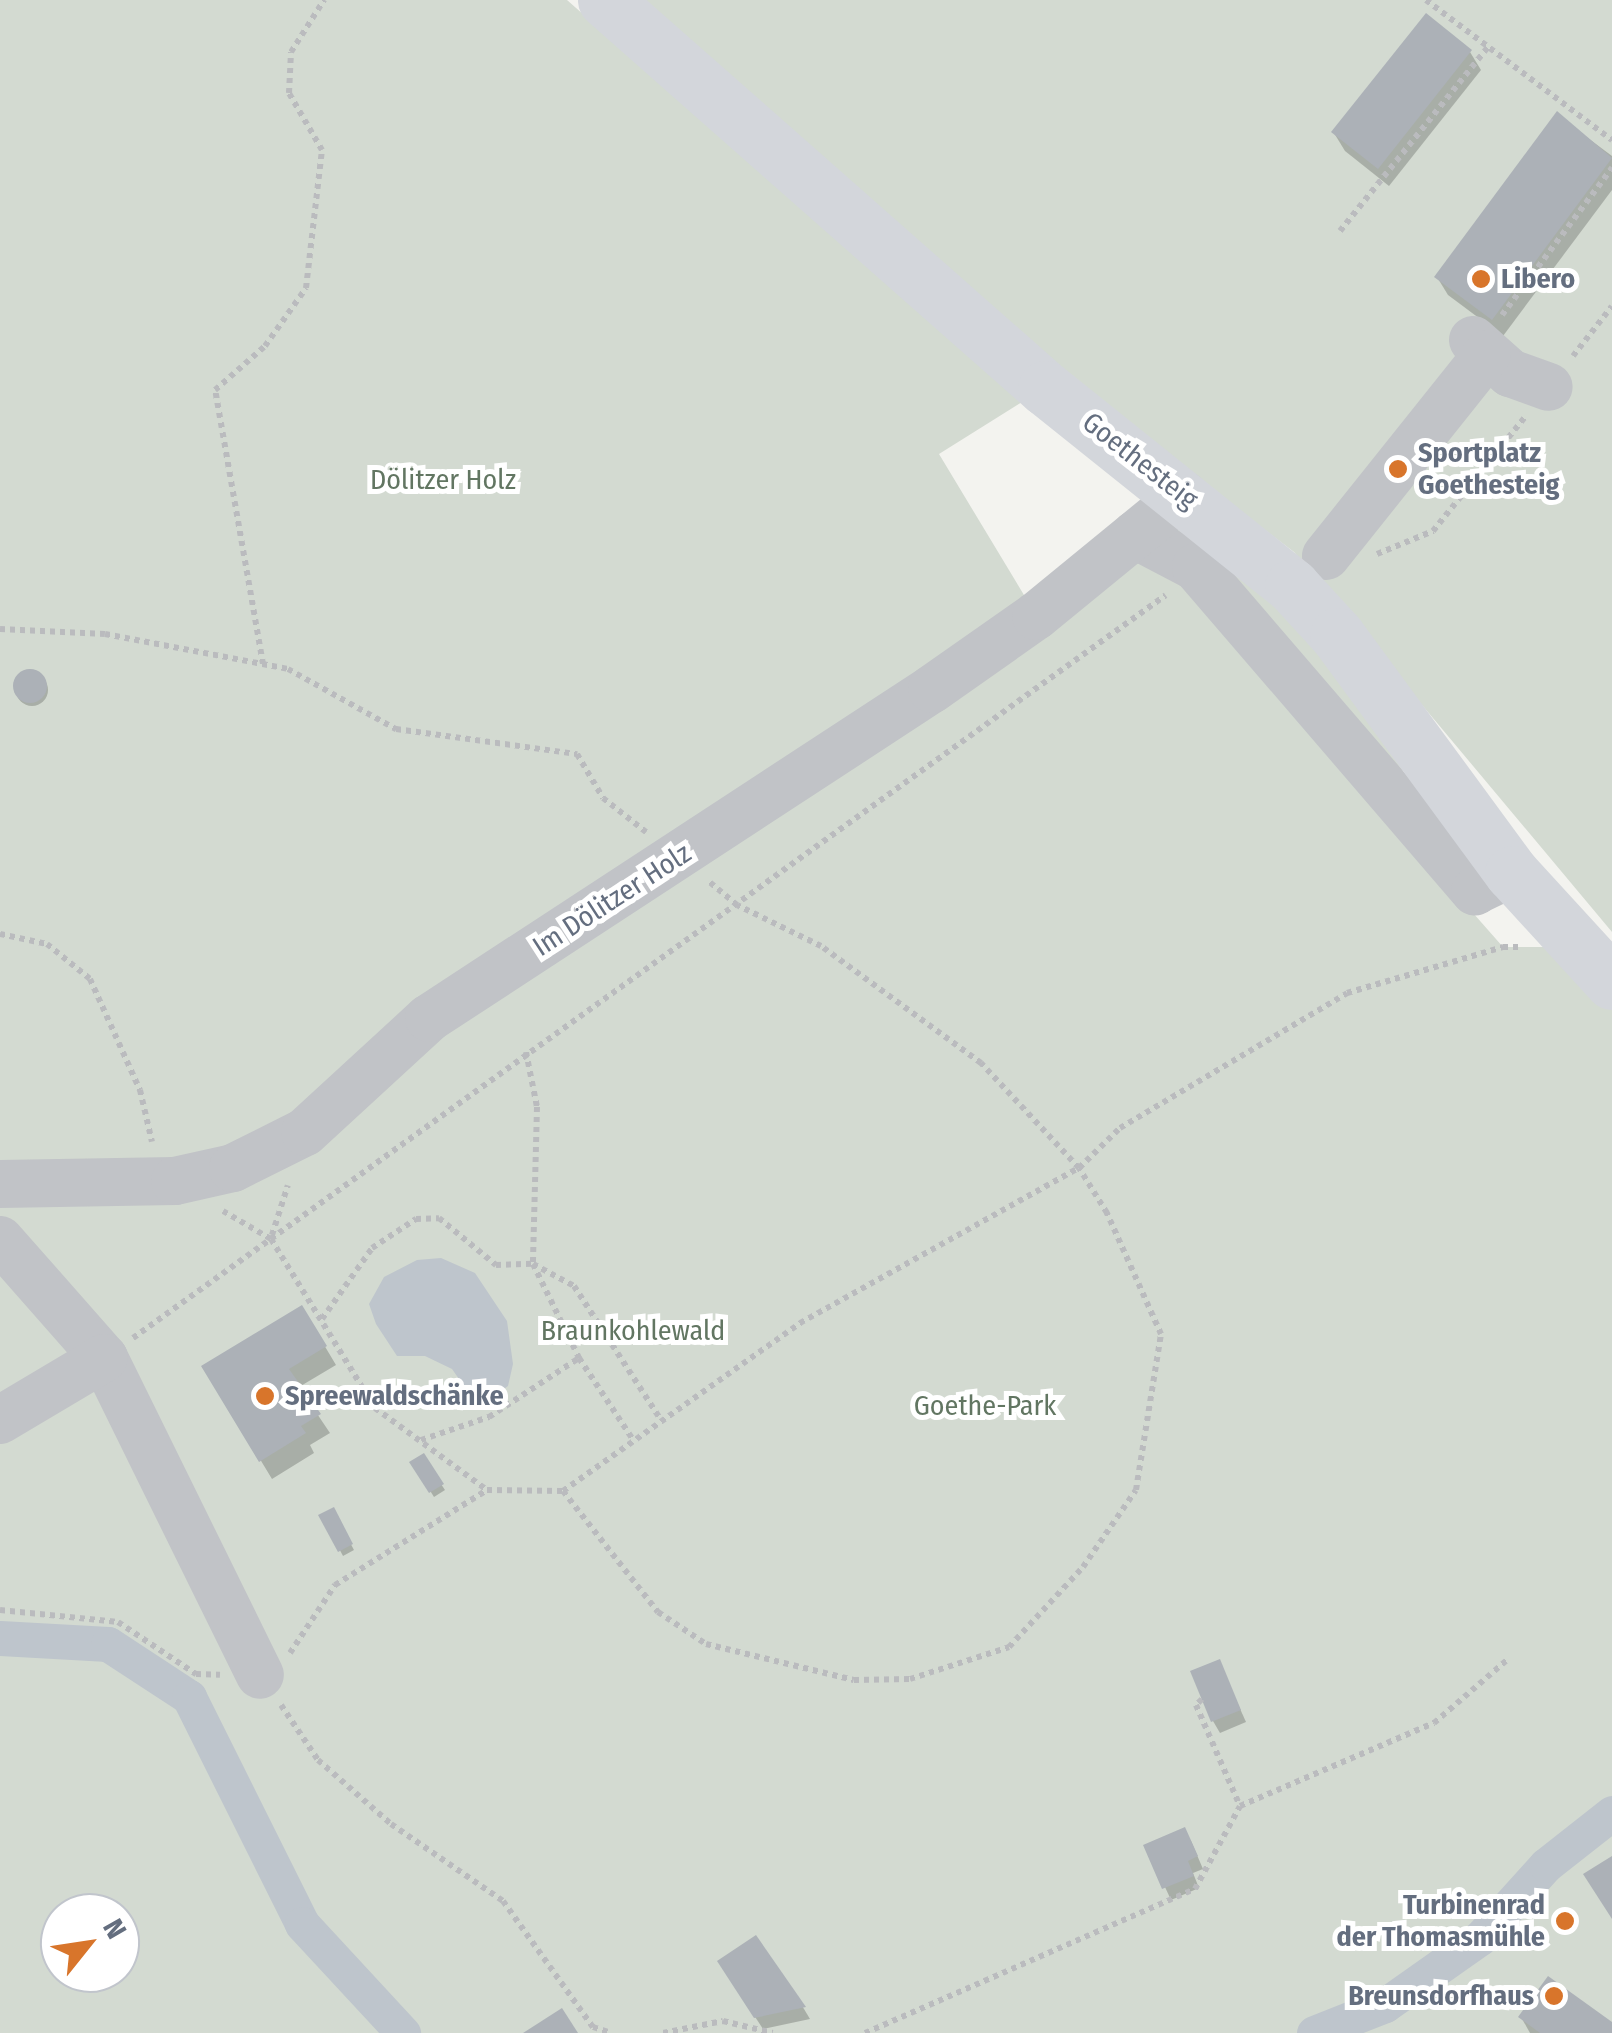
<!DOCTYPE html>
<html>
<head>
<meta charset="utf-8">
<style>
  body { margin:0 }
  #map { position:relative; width:1612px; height:2033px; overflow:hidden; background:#f3f3ef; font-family:"Fira Sans Condensed",sans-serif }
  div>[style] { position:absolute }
  .green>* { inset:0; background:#d3dad1 }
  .water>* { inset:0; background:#bec5cc }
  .shadow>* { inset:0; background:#0003 }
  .round { border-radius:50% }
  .canal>* { height:35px; margin:-17.5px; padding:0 17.5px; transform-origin:17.5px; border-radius:17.5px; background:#bec5cc }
  .building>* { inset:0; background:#acb1b7 }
  .path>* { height:6px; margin-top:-3px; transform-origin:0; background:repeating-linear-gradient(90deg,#babbbe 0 5px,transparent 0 10px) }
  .minor>* { height:48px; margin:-24px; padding:0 24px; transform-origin:24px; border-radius:24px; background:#c1c3c7 }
  .major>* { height:55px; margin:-27.5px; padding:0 27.5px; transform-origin:27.5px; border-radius:27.5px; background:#d3d6db }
  .dots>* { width:28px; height:28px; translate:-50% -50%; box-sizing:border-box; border:5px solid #fff; border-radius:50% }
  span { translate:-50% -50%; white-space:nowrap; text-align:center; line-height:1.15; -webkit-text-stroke:10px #fff; paint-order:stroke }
  .poi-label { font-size:28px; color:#646e7f; font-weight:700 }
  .left { translate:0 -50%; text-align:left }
  .right { translate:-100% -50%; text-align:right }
  .street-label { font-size:28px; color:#646e7f }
  .park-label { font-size:28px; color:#627662 }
  .north { position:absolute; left:40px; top:1893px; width:100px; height:100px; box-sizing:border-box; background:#fff; border:2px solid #c1c5cc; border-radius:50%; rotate:60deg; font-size:28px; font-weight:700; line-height:40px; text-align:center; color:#646e7f }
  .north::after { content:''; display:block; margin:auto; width:35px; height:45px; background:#d8752b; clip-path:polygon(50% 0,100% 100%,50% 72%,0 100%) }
</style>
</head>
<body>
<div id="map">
  <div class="green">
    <i style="clip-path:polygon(evenodd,0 0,567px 0,1022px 402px,939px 454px,1036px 615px,1184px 495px,1417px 751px,1378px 805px,1503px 947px,1581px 947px,1612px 982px,1612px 2033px,0 2033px,0 0,60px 1913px,120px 1913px,120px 1973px,60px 1973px,60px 1913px)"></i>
    <i style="clip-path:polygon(645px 0,1612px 0,1612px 932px,1294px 552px,1075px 386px)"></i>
  </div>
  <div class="water">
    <i style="clip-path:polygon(441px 1258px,475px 1273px,507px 1321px,513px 1364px,508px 1386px,494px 1396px,466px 1389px,452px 1369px,425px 1356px,397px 1356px,376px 1324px,369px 1304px,384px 1277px,417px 1260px)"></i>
  </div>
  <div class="shadow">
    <i style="clip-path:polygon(1470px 52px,1481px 70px,1389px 186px,1345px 151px,1334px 133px)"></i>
    <i style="clip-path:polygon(1557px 115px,1612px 156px,1612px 190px,1503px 336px,1448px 295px,1437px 277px)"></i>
    <i class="round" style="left:16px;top:674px;width:32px;height:32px"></i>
    <i style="clip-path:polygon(302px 1308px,336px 1365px,299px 1387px,330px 1433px,310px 1445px,314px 1453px,272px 1479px,204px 1367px)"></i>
    <i style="clip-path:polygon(423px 1457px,445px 1490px,434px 1497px,413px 1463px)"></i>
    <i style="clip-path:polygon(333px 1511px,354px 1550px,343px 1556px,322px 1516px)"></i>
    <i style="clip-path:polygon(1219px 1662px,1246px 1722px,1220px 1733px,1213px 1721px)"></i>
    <i style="clip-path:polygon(1191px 1841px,1203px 1869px,1193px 1873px,1199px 1888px,1171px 1900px,1146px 1846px)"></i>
    <i style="clip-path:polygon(755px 1938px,804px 2009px,810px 2019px,763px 2029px,727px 1974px)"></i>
    <i style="clip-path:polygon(1521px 2017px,1612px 2025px,1612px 2033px,1530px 2033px)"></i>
  </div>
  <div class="canal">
    <i style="left:0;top:1638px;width:108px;rotate:3.2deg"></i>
    <i style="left:108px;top:1644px;width:97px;rotate:33.2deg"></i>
    <i style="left:189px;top:1697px;width:254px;rotate:63.5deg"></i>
    <i style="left:302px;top:1924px;width:149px;rotate:47.2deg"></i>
    <i style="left:1314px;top:2033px;width:76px;rotate:-21.5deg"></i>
    <i style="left:1385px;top:2005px;width:116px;rotate:-35.2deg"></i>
    <i style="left:1480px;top:1938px;width:98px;rotate:-47.9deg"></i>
    <i style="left:1546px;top:1865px;width:84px;rotate:-38.2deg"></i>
  </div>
  <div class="building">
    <i style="clip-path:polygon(1426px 13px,1472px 50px,1378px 169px,1331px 132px)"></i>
    <i style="clip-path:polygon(1557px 111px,1612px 158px,1492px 320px,1434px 277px)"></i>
    <i class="round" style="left:13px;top:669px;width:34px;height:34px"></i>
    <i style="clip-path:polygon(302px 1305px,327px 1346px,289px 1369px,321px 1414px,301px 1426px,306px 1433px,259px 1462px,201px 1366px)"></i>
    <i style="clip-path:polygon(424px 1453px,444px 1484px,429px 1493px,409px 1462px)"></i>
    <i style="clip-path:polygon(334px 1507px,353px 1544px,338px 1552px,318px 1515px)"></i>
    <i style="clip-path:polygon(1220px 1659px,1241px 1710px,1211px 1722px,1190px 1671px)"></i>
    <i style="clip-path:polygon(1185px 1827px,1198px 1856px,1188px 1861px,1194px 1876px,1162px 1889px,1143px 1845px)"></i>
    <i style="clip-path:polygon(1612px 1856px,1612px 1919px,1583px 1874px)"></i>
    <i style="clip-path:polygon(756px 1935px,806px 2007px,754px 2018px,717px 1961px)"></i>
    <i style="clip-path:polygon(1548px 1976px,1612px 2022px,1612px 2033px,1540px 2033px,1518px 2017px)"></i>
    <i style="clip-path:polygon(562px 2008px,578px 2033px,523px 2033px)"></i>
  </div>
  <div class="path">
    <i style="left:1426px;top:0;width:233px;rotate:37deg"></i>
    <i style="left:1340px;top:231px;width:236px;rotate:-51.2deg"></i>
    <i style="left:1502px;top:315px;width:184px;rotate:-53.2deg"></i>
    <i style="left:1573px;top:356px;width:63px;rotate:-52deg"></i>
    <i style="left:1377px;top:554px;width:61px;rotate:-22.3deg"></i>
    <i style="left:1433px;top:531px;width:146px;rotate:-51.1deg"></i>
    <i style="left:0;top:629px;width:105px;rotate:2.7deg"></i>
    <i style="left:105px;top:634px;width:186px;rotate:10.8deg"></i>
    <i style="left:288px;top:669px;width:124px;rotate:29.1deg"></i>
    <i style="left:396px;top:729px;width:183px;rotate:7.9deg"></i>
    <i style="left:577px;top:754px;width:51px;rotate:59.4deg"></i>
    <i style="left:603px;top:798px;width:55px;rotate:38.3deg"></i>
    <i style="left:263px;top:664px;width:278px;rotate:-99.9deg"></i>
    <i style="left:215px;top:390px;width:67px;rotate:-41.3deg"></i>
    <i style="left:265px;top:346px;width:71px;rotate:-54.7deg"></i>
    <i style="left:306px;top:288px;width:139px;rotate:-83.4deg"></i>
    <i style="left:322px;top:150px;width:66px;rotate:-120.1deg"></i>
    <i style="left:289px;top:93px;width:41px;rotate:-87.2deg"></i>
    <i style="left:291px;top:52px;width:62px;rotate:-57.6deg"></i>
    <i style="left:0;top:934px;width:48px;rotate:12deg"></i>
    <i style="left:47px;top:944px;width:55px;rotate:39.1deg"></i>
    <i style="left:90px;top:979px;width:122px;rotate:65.8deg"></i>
    <i style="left:140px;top:1090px;width:53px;rotate:77deg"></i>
    <i style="left:526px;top:1052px;width:56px;rotate:78.7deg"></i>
    <i style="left:537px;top:1107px;width:157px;rotate:91.5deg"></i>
    <i style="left:533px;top:1264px;width:105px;rotate:63.9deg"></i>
    <i style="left:579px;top:1358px;width:96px;rotate:56.5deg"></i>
    <i style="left:223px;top:1211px;width:56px;rotate:30.3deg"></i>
    <i style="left:271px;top:1239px;width:198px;rotate:58.4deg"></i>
    <i style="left:375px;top:1408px;width:139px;rotate:36.2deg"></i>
    <i style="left:272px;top:1235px;width:52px;rotate:-72.3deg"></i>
    <i style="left:322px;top:1319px;width:87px;rotate:-54.8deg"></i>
    <i style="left:372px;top:1248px;width:53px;rotate:-33.4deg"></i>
    <i style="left:416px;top:1219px;width:23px;rotate:-2deg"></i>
    <i style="left:439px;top:1218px;width:74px;rotate:39.5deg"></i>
    <i style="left:496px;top:1265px;width:37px;rotate:-2deg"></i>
    <i style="left:533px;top:1264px;width:47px;rotate:28.2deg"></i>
    <i style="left:574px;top:1286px;width:156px;rotate:57deg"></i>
    <i style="left:133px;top:1338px;width:1272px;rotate:-35.73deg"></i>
    <i style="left:421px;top:1440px;width:72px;rotate:-18.7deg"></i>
    <i style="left:489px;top:1417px;width:108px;rotate:-33.2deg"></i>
    <i style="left:563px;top:1491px;width:291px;rotate:-35.3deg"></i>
    <i style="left:800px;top:1323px;width:319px;rotate:-29.1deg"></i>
    <i style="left:1079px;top:1168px;width:57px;rotate:-44.3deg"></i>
    <i style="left:1120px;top:1128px;width:264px;rotate:-30.7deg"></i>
    <i style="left:1347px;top:993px;width:163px;rotate:-16.4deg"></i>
    <i style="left:1503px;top:947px;width:20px"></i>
    <i style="left:0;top:1610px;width:119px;rotate:5.8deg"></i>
    <i style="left:118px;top:1622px;width:94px;rotate:33.7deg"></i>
    <i style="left:196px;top:1674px;width:24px;rotate:2deg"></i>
    <i style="left:290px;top:1653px;width:82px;rotate:-56.5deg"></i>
    <i style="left:335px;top:1585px;width:179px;rotate:-32deg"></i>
    <i style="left:487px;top:1490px;width:76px;rotate:0.8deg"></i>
    <i style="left:563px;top:1491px;width:154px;rotate:51.9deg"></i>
    <i style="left:658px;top:1612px;width:58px;rotate:33.7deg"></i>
    <i style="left:706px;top:1644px;width:152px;rotate:13.7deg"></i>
    <i style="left:854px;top:1680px;width:56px;rotate:-1deg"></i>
    <i style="left:910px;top:1679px;width:104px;rotate:-17.9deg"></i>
    <i style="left:1009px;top:1647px;width:109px;rotate:-47.2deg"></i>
    <i style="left:1083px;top:1567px;width:93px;rotate:-55.5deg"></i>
    <i style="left:1136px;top:1490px;width:158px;rotate:-80.9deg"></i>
    <i style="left:1161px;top:1334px;width:133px;rotate:-114.1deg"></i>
    <i style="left:1107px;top:1213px;width:53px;rotate:-121.9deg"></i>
    <i style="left:1079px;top:1168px;width:144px;rotate:-133deg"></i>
    <i style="left:981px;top:1063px;width:198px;rotate:-143.8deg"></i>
    <i style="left:821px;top:946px;width:93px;rotate:-154deg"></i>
    <i style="left:737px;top:905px;width:39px;rotate:-140deg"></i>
    <i style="left:1202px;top:1699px;width:8px;rotate:135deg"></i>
    <i style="left:1196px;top:1705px;width:110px;rotate:66.5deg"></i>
    <i style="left:281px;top:1705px;width:66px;rotate:56.1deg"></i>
    <i style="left:318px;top:1760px;width:97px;rotate:41.2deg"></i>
    <i style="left:391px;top:1824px;width:136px;rotate:34.5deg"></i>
    <i style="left:503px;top:1901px;width:155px;rotate:54.5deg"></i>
    <i style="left:593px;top:2027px;width:19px;rotate:18deg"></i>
    <i style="left:663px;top:2033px;width:61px;rotate:-11.3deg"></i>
    <i style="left:723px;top:2021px;width:51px;rotate:13.5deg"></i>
    <i style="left:865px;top:2033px;width:360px;rotate:-23.6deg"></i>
    <i style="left:1195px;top:1889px;width:94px;rotate:-61.5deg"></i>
    <i style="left:1240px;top:1806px;width:211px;rotate:-23.2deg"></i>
    <i style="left:1434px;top:1723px;width:96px;rotate:-40.8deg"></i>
  </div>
  <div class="minor">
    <i style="left:1473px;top:340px;width:50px;rotate:41.7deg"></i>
    <i style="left:1510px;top:373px;width:41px;rotate:19.7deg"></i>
    <i style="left:1135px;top:535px;width:69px;rotate:27.7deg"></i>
    <i style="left:1196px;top:567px;width:428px;rotate:49.3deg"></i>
    <i style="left:1475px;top:891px;width:41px;rotate:-25.9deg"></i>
    <i style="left:1326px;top:556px;width:258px;rotate:-51.4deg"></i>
    <i style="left:0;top:1184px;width:175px;rotate:-1deg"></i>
    <i style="left:175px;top:1181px;width:59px;rotate:-12.6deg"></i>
    <i style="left:233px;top:1168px;width:80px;rotate:-26.6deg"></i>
    <i style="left:305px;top:1132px;width:168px;rotate:-42.6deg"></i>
    <i style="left:429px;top:1018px;width:601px;rotate:-33.19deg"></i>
    <i style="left:932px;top:689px;width:127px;rotate:-35.1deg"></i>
    <i style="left:1036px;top:616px;width:191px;rotate:-39.3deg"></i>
    <i style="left:0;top:1240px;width:157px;rotate:48.6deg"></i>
    <i style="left:104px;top:1358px;width:353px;rotate:63.8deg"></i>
    <i style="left:0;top:1420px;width:121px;rotate:-30.8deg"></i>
  </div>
  <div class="major">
    <i style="left:605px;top:0;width:587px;rotate:41.41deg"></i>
    <i style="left:1045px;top:388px;width:317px;rotate:38.7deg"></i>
    <i style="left:1292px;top:586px;width:67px;rotate:47.4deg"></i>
    <i style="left:1337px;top:635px;width:295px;rotate:53.7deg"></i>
    <i style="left:1512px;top:873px;width:148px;rotate:47.5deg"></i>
  </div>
  <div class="dots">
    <i style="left:1481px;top:279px;background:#d8752b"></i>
    <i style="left:1398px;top:469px;background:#d8752b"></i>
    <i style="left:265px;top:1396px;background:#d8752b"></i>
    <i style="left:1565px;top:1921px;background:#d8752b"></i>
    <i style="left:1554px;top:1996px;background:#d8752b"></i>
  </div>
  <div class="poi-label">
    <span class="left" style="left:1501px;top:279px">Libero</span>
    <span class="left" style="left:1418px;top:469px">Sportplatz<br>Goethesteig</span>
    <span class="left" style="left:285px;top:1396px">Spreewaldschänke</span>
    <span class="right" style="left:1545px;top:1921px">Turbinenrad<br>der Thomasmühle</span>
    <span class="right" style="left:1534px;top:1996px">Breunsdorfhaus</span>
  </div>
  <div class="street-label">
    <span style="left:1140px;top:461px;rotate:38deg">Goethesteig</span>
    <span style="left:612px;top:900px;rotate:-33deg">Im Dölitzer Holz</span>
  </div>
  <div class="park-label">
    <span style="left:443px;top:480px">Dölitzer Holz</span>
    <span style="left:633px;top:1331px">Braunkohlewald</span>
    <span style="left:985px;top:1406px">Goethe-Park</span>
  </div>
  <div class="north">N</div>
</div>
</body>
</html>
